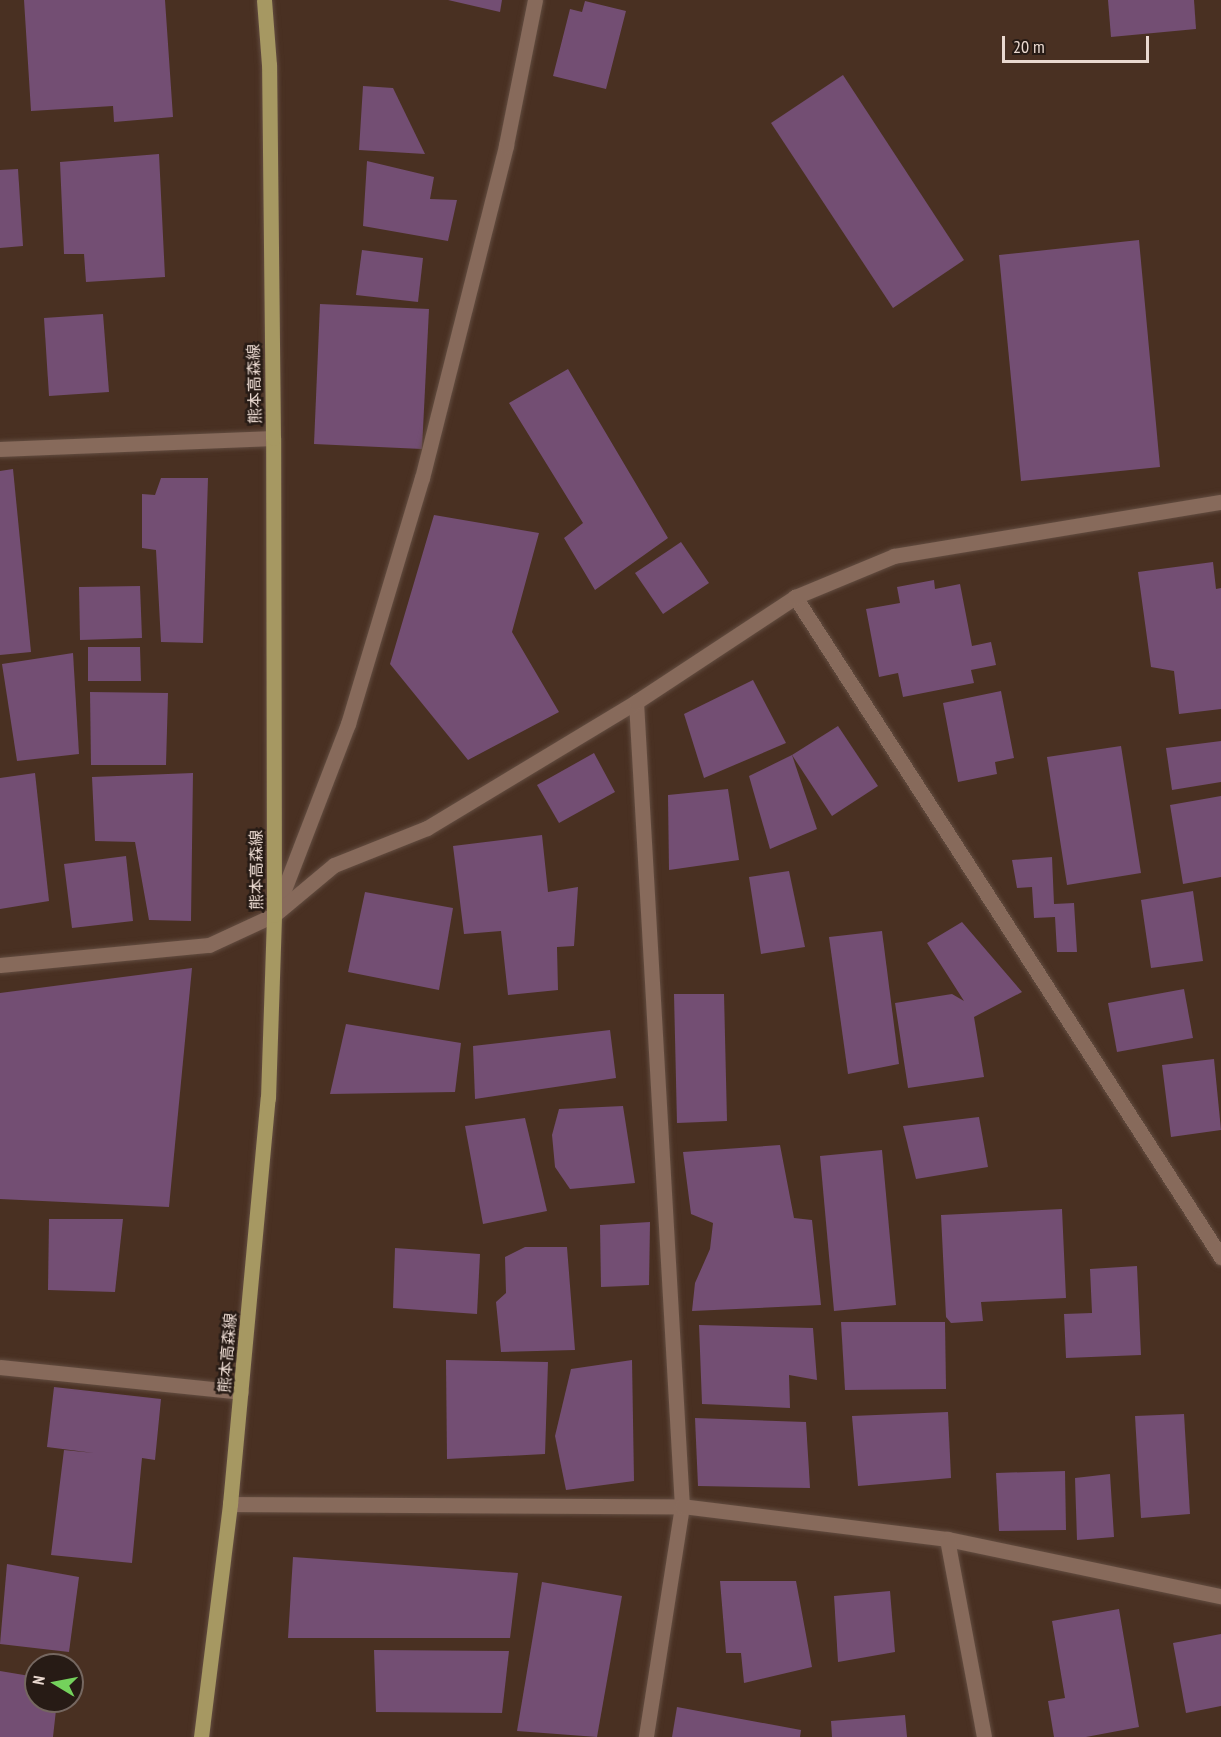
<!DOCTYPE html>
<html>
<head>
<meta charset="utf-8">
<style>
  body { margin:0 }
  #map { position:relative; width:1221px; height:1737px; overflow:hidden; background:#493022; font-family:"PT Sans Narrow","Noto Sans JP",sans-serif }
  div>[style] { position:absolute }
  .building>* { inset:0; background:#734e73 }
  .roads { filter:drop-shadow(0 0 2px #634d41) drop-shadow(0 0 2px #634d41) }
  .minor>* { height:15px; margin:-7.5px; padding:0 7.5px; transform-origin:7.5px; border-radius:7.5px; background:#876a5b }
  .primary>* { height:15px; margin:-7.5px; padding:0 7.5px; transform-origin:7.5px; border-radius:7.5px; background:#a69862 }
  span { translate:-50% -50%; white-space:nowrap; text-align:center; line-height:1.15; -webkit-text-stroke:5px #271b15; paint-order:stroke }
  .street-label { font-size:16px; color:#ead9d0 }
  .north { position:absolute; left:24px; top:1653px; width:60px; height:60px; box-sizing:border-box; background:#271b15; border:2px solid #756760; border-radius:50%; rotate:280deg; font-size:16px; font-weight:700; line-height:24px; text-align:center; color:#ead9d0 }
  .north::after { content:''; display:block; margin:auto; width:21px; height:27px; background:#74d25c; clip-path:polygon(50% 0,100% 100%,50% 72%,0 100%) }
  .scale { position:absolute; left:1002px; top:36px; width:147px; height:27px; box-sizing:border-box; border:3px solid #ead9d0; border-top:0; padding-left:8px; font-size:18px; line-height:21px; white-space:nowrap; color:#ead9d0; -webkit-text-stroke:4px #271b15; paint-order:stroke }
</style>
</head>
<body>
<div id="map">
  <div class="building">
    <i style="clip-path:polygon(24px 0,165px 0,173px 117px,114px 122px,113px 106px,31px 111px)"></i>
    <i style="clip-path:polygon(448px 0,502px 0,500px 12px)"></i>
    <i style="clip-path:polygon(1108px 0,1194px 0,1196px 29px,1111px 37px)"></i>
    <i style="clip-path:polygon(585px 1px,626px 11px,606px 89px,553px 76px,570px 9px,582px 12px)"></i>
    <i style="clip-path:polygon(843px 75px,964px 260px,893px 308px,771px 123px)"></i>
    <i style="clip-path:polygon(363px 86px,393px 88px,425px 154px,359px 150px)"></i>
    <i style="clip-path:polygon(159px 154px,165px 277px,86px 282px,84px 254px,64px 254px,60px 162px)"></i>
    <i style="clip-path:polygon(367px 161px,434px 177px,430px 199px,457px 200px,448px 241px,363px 226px)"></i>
    <i style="clip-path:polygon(18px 169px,23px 246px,0 248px,0 170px)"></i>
    <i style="clip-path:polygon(1139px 240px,1160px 467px,1021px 481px,999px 255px)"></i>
    <i style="clip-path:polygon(362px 250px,423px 258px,418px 302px,356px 295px)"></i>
    <i style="clip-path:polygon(320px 304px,429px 309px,422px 449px,314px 444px)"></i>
    <i style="clip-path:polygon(103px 314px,109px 392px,49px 396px,44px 318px)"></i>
    <i style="clip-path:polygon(568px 369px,668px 538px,595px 590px,564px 538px,583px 523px,509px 403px)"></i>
    <i style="clip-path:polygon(13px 469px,31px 652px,0 655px,0 471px)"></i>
    <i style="clip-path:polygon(161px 478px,208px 478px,203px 643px,161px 642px,156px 550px,142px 548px,142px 494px,155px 495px)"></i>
    <i style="clip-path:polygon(434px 515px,539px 533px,512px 632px,559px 712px,468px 760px,390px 664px)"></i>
    <i style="clip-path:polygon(681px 542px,709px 583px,663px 614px,635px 573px)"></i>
    <i style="clip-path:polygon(1213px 562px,1216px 589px,1221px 588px,1221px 709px,1179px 714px,1174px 671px,1151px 667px,1138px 572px)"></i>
    <i style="clip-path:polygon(934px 580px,935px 589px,960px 584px,972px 646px,991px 642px,996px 665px,971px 670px,974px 683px,903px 697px,898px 673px,879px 677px,866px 609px,900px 603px,897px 587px)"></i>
    <i style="clip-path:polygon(140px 586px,142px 638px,80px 640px,79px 587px)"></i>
    <i style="clip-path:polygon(88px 647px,140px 647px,141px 681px,88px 681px)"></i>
    <i style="clip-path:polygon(73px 653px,79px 754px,17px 761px,2px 664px)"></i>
    <i style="clip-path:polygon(753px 680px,786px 743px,704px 778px,684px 714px)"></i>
    <i style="clip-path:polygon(1001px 691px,1014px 758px,995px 762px,997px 774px,958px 782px,943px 703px)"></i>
    <i style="clip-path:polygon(90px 692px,168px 693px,166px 765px,91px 765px)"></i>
    <i style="clip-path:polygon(838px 726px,878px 786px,832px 816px,792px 755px)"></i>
    <i style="clip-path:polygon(1221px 741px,1221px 782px,1172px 790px,1166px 748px)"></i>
    <i style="clip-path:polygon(1121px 746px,1141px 873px,1067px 885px,1047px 757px)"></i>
    <i style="clip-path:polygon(594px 753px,615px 792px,559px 823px,537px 785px)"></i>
    <i style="clip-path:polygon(792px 755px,817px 829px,770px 849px,749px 776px)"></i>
    <i style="clip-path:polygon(35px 773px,49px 901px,0 909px,0 778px)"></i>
    <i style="clip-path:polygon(193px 773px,191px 921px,149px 920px,135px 842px,95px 841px,92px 777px)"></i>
    <i style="clip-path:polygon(728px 789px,739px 860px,669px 870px,668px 795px)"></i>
    <i style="clip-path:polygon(1221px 796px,1221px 877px,1183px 884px,1170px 805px)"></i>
    <i style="clip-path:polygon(542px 835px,548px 892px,578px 887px,574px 946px,557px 947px,558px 990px,508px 995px,501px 931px,464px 934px,453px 846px)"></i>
    <i style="clip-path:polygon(126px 856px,133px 921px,72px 928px,64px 864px)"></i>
    <i style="clip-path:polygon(1052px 857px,1054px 904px,1074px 903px,1077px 952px,1057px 952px,1055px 917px,1034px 918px,1032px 887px,1017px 888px,1012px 860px)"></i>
    <i style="clip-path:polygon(789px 871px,805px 947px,761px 954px,749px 877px)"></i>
    <i style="clip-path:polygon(1193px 891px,1203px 961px,1151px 968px,1141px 900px)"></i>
    <i style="clip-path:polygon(365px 892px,453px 908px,439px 990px,348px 972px)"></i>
    <i style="clip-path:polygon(962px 922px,1022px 992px,974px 1017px,984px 1077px,908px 1088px,895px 1003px,952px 994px,964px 1001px,927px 943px)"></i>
    <i style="clip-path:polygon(882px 931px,899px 1064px,848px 1074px,829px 937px)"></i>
    <i style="clip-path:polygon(192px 968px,169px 1207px,0 1199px,0 993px)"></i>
    <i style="clip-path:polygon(1184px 989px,1193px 1038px,1117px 1052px,1108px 1003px)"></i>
    <i style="clip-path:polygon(674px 994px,724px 994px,727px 1121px,677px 1123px)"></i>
    <i style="clip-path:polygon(346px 1024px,461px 1043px,455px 1092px,330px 1094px)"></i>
    <i style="clip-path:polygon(610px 1030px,616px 1078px,475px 1099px,473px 1046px)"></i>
    <i style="clip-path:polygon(1214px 1059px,1221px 1130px,1171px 1137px,1162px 1065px)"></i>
    <i style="clip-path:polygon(623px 1106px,635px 1183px,570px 1189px,555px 1167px,552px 1135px,559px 1109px)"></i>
    <i style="clip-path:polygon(979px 1117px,988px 1167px,916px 1179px,903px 1126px)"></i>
    <i style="clip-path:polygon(525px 1118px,547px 1211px,483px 1224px,465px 1126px)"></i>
    <i style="clip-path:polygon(780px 1145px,794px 1218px,812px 1220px,821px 1305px,692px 1311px,695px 1283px,710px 1249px,713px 1223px,691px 1214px,683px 1152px)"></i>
    <i style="clip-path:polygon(882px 1150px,896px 1305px,834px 1311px,820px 1156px)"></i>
    <i style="clip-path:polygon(1062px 1209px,1066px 1298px,981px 1302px,983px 1321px,951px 1323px,946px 1317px,941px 1215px)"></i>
    <i style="clip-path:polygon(49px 1219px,123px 1219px,115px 1292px,48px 1290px)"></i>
    <i style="clip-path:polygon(650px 1222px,649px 1285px,601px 1287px,600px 1225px)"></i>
    <i style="clip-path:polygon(525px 1247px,567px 1247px,575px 1350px,501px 1352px,496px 1302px,506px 1293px,505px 1257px)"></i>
    <i style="clip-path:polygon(395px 1248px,480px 1254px,477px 1314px,393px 1308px)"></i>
    <i style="clip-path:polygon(1137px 1266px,1141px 1355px,1066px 1358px,1064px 1314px,1092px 1313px,1090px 1269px)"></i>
    <i style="clip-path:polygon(841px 1322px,945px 1322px,946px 1389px,845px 1390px)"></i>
    <i style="clip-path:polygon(699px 1325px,813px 1328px,817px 1380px,789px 1375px,790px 1408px,702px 1404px)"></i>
    <i style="clip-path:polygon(446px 1360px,548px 1362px,545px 1454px,447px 1459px)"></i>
    <i style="clip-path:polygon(632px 1360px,634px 1481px,566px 1490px,555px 1436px,571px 1369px)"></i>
    <i style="clip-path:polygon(54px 1387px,161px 1399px,155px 1460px,142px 1458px,132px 1563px,51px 1555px,64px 1450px,94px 1453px,47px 1447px)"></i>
    <i style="clip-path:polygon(948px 1412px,951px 1478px,858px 1486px,852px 1416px)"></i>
    <i style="clip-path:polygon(1184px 1414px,1190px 1514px,1141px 1518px,1135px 1416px)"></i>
    <i style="clip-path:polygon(695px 1418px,806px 1422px,810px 1488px,698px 1486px)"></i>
    <i style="clip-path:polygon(1065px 1471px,1066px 1530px,999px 1531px,996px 1473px)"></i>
    <i style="clip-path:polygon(1110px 1474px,1114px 1537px,1077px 1540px,1075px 1478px)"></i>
    <i style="clip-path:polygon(293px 1557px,518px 1573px,510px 1638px,288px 1638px)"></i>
    <i style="clip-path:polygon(7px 1564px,79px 1577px,69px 1652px,0 1644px)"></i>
    <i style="clip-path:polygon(720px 1581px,796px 1581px,812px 1667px,744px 1683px,741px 1653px,726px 1653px)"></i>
    <i style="clip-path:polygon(542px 1582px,622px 1596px,597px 1737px,517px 1731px)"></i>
    <i style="clip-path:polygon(890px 1591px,895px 1652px,838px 1662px,834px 1596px)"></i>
    <i style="clip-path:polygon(1119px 1609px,1139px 1727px,1086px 1737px,1054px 1737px,1048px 1701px,1065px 1698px,1052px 1621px)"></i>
    <i style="clip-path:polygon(1221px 1634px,1221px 1706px,1186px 1713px,1173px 1643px)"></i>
    <i style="clip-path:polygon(374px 1650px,509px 1651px,502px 1713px,376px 1712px)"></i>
    <i style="clip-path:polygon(0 1671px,36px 1677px,36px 1701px,57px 1701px,53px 1737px,0 1737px)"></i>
    <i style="clip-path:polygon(677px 1707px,801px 1730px,800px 1737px,672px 1737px)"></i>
    <i style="clip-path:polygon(905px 1715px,907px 1737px,832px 1737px,831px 1721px)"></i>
  </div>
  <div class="roads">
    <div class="minor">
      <i style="left:0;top:449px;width:273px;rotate:-2.3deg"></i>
      <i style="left:795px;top:597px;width:786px;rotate:57.16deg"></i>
      <i style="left:636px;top:702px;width:805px;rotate:86.73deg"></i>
      <i style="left:682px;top:1506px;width:234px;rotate:98.9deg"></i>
      <i style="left:275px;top:913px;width:203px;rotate:-68.9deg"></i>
      <i style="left:348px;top:724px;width:257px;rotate:-73.3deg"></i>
      <i style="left:422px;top:478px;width:343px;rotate:-75.8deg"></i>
      <i style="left:506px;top:145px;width:148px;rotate:-78.7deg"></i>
      <i style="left:0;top:965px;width:210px;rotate:-5.5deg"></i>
      <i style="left:209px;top:945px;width:72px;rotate:-24.8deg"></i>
      <i style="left:274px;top:915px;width:78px;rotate:-39.8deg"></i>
      <i style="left:334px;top:865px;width:100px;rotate:-21.7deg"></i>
      <i style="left:427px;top:828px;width:244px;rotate:-31.1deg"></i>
      <i style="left:636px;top:702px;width:191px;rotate:-33.4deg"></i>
      <i style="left:795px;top:597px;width:107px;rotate:-22.5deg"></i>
      <i style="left:894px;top:556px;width:331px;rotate:-9.4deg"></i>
      <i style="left:0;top:1367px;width:242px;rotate:5.9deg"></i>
      <i style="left:230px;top:1504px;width:452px;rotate:0.3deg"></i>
      <i style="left:682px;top:1506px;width:267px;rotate:7.1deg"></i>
      <i style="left:947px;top:1539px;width:280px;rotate:11.8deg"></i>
      <i style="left:947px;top:1539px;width:201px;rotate:79.4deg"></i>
    </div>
    <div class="primary">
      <i style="left:201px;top:1737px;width:235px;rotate:-82.9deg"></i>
      <i style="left:230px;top:1504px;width:408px;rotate:-84.7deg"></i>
      <i style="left:268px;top:1098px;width:183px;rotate:-88.1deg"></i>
      <i style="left:274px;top:915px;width:477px;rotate:-90.1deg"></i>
      <i style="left:273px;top:438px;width:373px;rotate:-90.6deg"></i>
      <i style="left:269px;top:65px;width:65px;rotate:-94.4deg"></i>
    </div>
  </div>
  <div class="street-label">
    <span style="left:254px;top:384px;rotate:-91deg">熊本高森線</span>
    <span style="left:256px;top:870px;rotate:-90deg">熊本高森線</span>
    <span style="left:227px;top:1353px;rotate:-85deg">熊本高森線</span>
  </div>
  <div class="north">N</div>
  <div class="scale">20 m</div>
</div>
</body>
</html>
